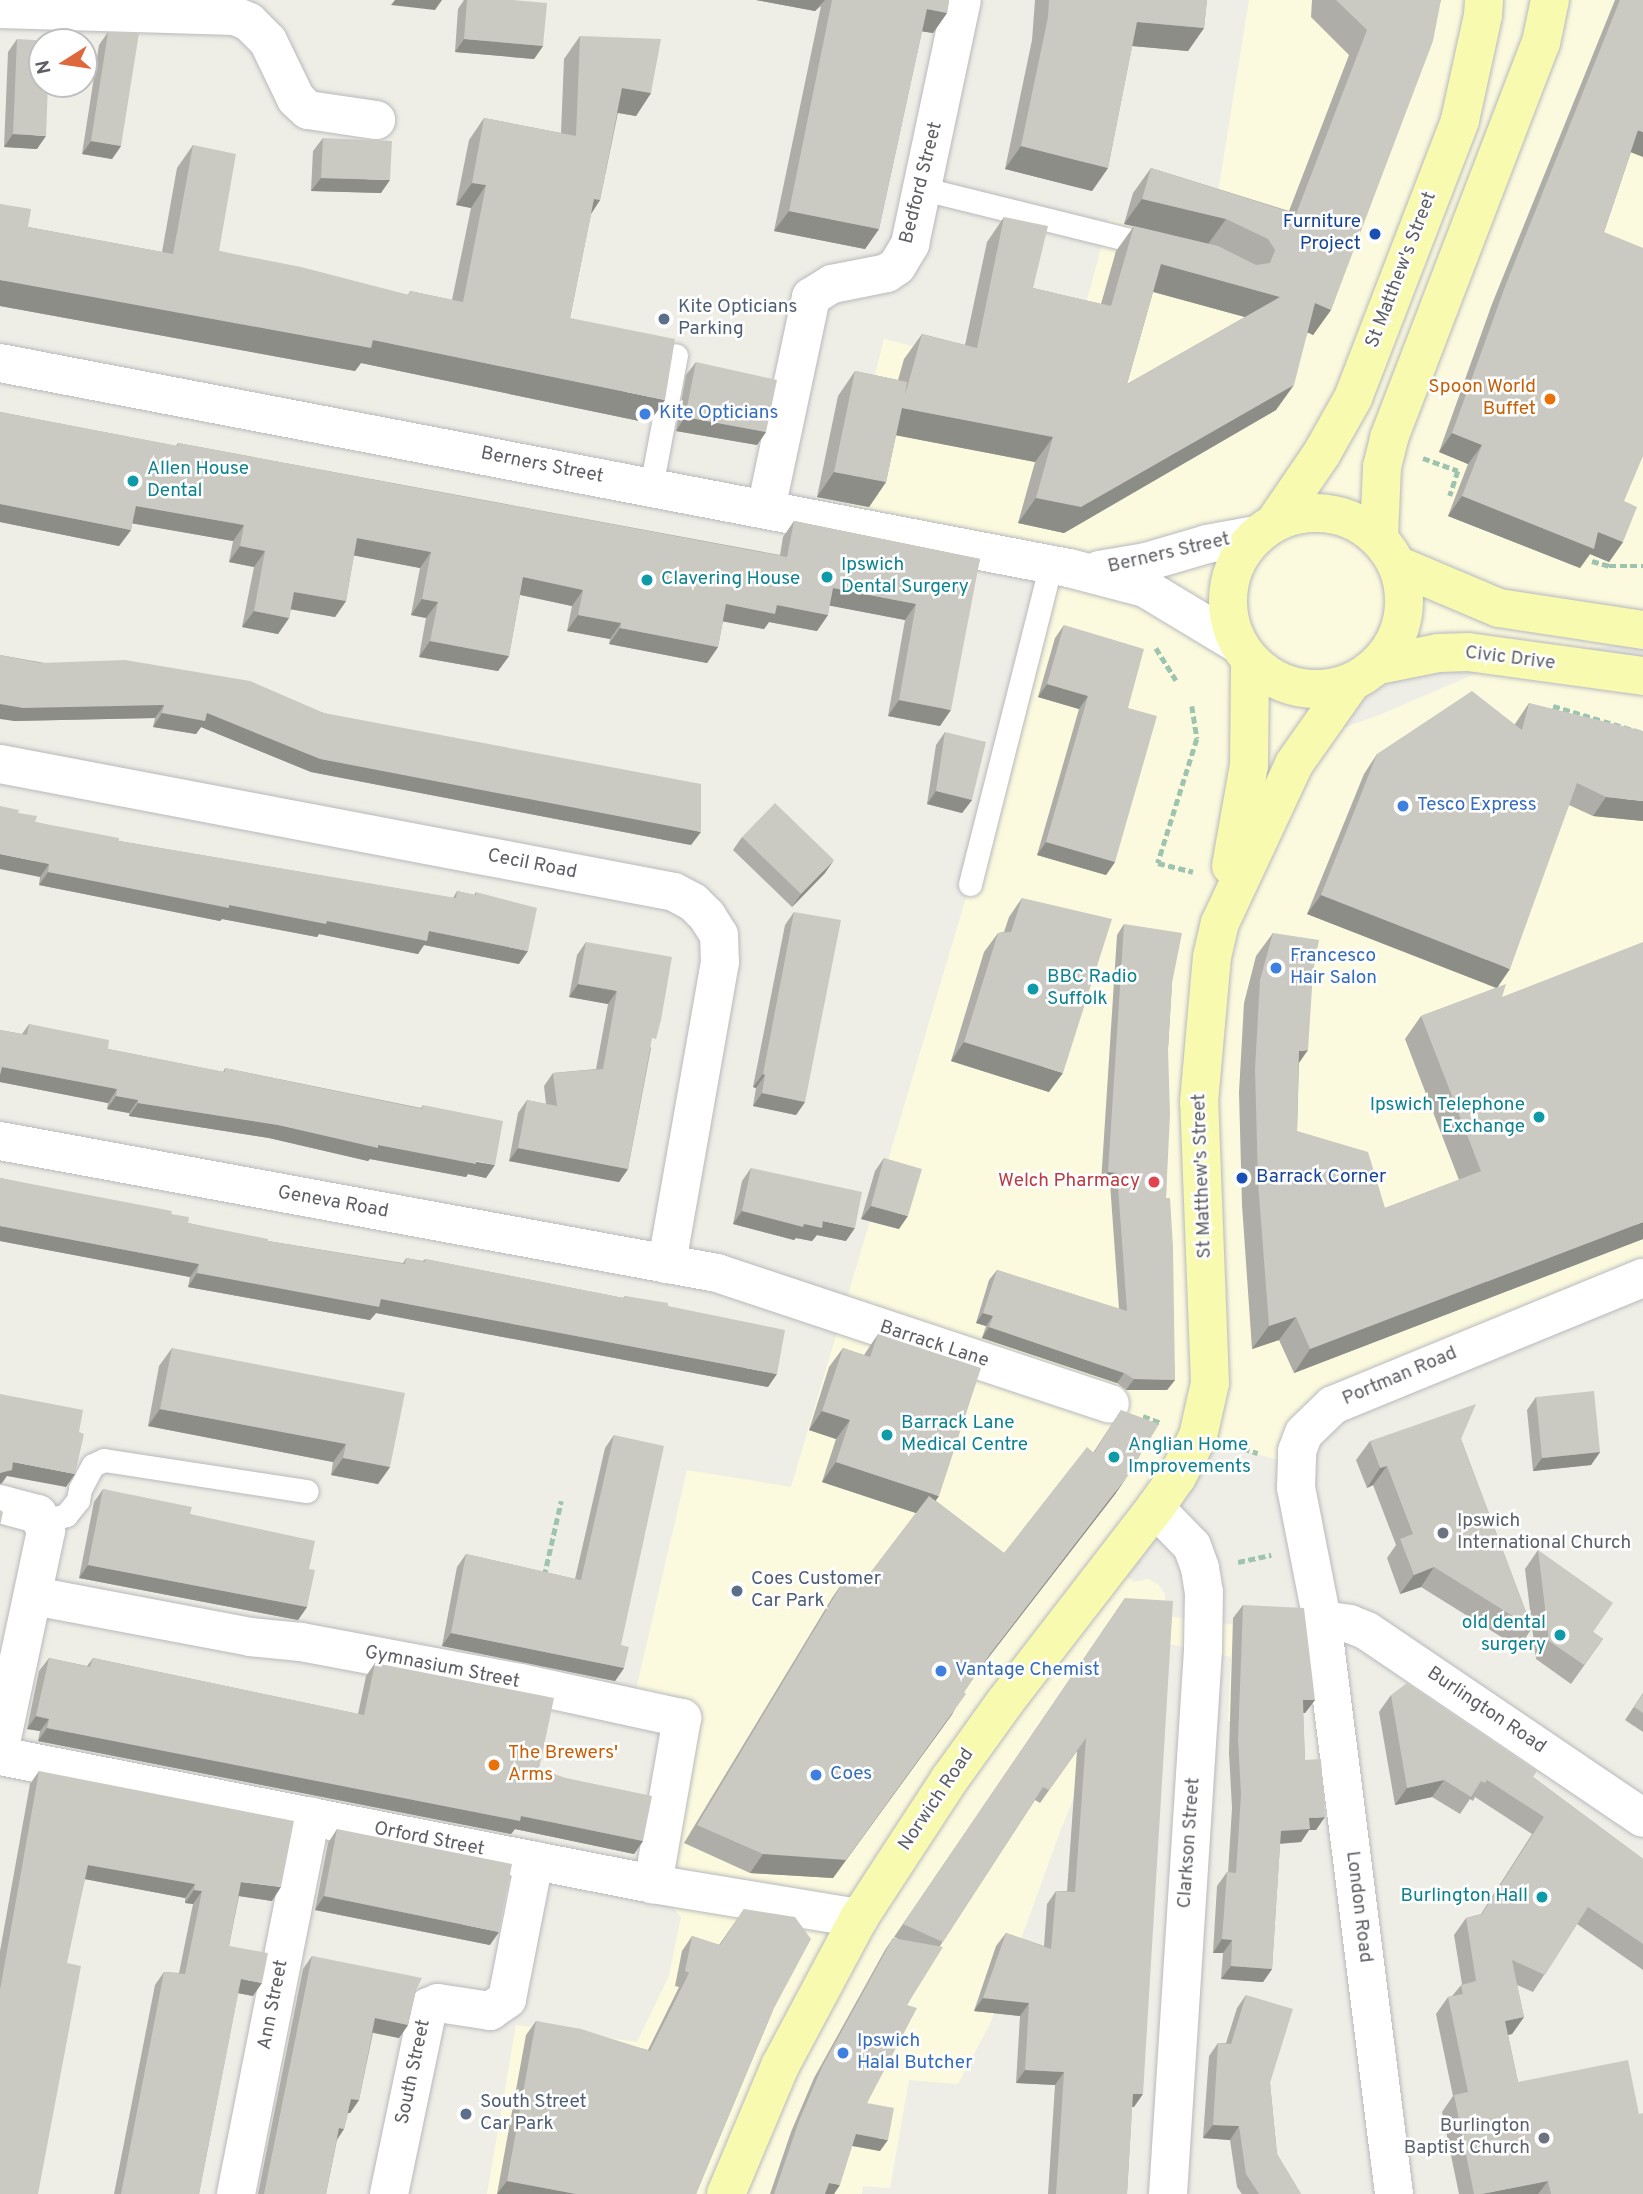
<!DOCTYPE html>
<html>
<head>
<meta charset="utf-8">
<style>
  body { margin:0 }
  #map { position:relative; width:1643px; height:2194px; overflow:hidden; background:#efeee6; font-family:Overpass,sans-serif }
  div>[style] { position:absolute }
  .commercial>* { inset:0; background:#fcfade }
  .path>* { height:4.5px; margin-top:-2.25px; transform-origin:0; background:repeating-linear-gradient(90deg,#9ec4b0 0 7px,transparent 0 10.5px) }
  .roads { filter:drop-shadow(0 0 2px #b8b9be) drop-shadow(0 0 2px #b8b9be) }
  .service>* { height:23px; margin:-11.5px; padding:0 11.5px; transform-origin:11.5px; border-radius:11.5px; background:#fff }
  .minor>* { height:38px; margin:-19px; padding:0 19px; transform-origin:19px; border-radius:19px; background:#fff }
  .tertiary>* { height:38px; margin:-19px; padding:0 19px; transform-origin:19px; border-radius:19px; background:#fff }
  .primary>* { height:38px; margin:-19px; padding:0 19px; transform-origin:19px; border-radius:19px; background:#f8fab0 }
  .primary>.ring { margin:-19px; padding:0; box-sizing:content-box; background:none; border:38px solid #f8fab0; border-radius:50% }
  .wall>* { inset:0; background:#aeada7 }
  .shaded-wall>* { inset:0; background:#8d8d88 }
  .building>* { inset:0; background:#cac9c2 }
  .dots>* { width:19px; height:19px; translate:-50% -50%; box-sizing:border-box; border:4px solid #fff; border-radius:50% }
  span { translate:-50% -50%; white-space:nowrap; text-align:center; line-height:1.15; -webkit-text-stroke:5px #fff; paint-order:stroke }
  .street-label { font-size:19px; color:#5d5f65 }
  .transit-label { font-size:19px; color:#164399 }
  .right { translate:-100% -50%; text-align:right }
  .left { translate:0 -50%; text-align:left }
  .service-label { font-size:19px; color:#4e5e75 }
  .food-label { font-size:19px; color:#c56008 }
  .shop-label { font-size:19px; color:#366cbe }
  .culture-label { font-size:19px; color:#0d838f }
  .health-label { font-size:19px; color:#be3a42 }
  .worship-label { font-size:19px; color:#5b616d }
  .north { position:absolute; left:28px; top:28px; width:70px; height:70px; box-sizing:border-box; background:#fff; border:2px solid #bebfc1; border-radius:50%; rotate:258deg; font-size:19px; font-weight:700; line-height:28px; text-align:center; color:#5d5f65 }
  .north::after { content:''; display:block; margin:auto; width:24px; height:32px; background:#de683c; clip-path:polygon(50% 0,100% 100%,50% 72%,0 100%) }
</style>
</head>
<body>
<div id="map">
  <div class="commercial">
    <i style="clip-path:polygon(evenodd,1249px 0,1643px 0,1643px 642px,1518px 657px,1643px 676px,1643px 1278px,1333px 1405px,1295px 1465px,1198px 1437px,1111px 1565px,1134px 1582px,1148px 1579px,1159px 1585px,1165px 1594px,1165px 1616px,1291px 1632px,1298px 1721px,1228px 1721px,1231px 1657px,1164px 1643px,1105px 1720px,1060px 1832px,990px 2024px,958px 2084px,909px 2080px,890px 2188px,863px 2186px,862px 2194px,487px 2194px,516px 2025px,637px 2042px,669px 1976px,681px 1917px,653px 1884px,693px 1713px,635px 1694px,687px 1470px,791px 1487px,970px 884px,1051px 565px,844px 538px,869px 399px,884px 339px,1064px 384px,1109px 219px,1210px 242px,1249px 0,1512px 658px,1377px 716px,1287px 747px,1352px 661px,1512px 658px)"></i>
  </div>
  <div class="path">
    <i style="left:1423px;top:458px;width:37px;rotate:20deg"></i>
    <i style="left:1458px;top:471px;width:26px;rotate:108deg"></i>
    <i style="left:1592px;top:561px;width:18px;rotate:16deg"></i>
    <i style="left:1609px;top:566px;width:34px"></i>
    <i style="left:1156px;top:648px;width:38px;rotate:58deg"></i>
    <i style="left:1192px;top:706px;width:33px;rotate:81deg"></i>
    <i style="left:1197px;top:739px;width:130px;rotate:107.5deg"></i>
    <i style="left:1158px;top:863px;width:36px;rotate:14deg"></i>
    <i style="left:1553px;top:706px;width:94px;rotate:16.7deg"></i>
    <i style="left:1143px;top:1416px;width:19px;rotate:21deg"></i>
    <i style="left:1233px;top:1445px;width:26px;rotate:18deg"></i>
    <i style="left:1238px;top:1562px;width:34px;rotate:-12deg"></i>
    <i style="left:544px;top:1576px;width:77px;rotate:-77.2deg"></i>
  </div>
  <div class="roads">
    <div class="service">
      <i style="left:924px;top:189px;width:238px;rotate:13.9deg"></i>
      <i style="left:651px;top:487px;width:134px;rotate:-79.3deg"></i>
      <i style="left:970px;top:884px;width:329px;rotate:-75.8deg"></i>
      <i style="left:44px;top:1521px;width:23px;rotate:-15deg"></i>
      <i style="left:66px;top:1515px;width:19px;rotate:-51deg"></i>
      <i style="left:78px;top:1500px;width:11px;rotate:-80deg"></i>
      <i style="left:80px;top:1489px;width:27px;rotate:-62deg"></i>
      <i style="left:93px;top:1465px;width:12px;rotate:-24deg"></i>
      <i style="left:104px;top:1460px;width:205px;rotate:8.7deg"></i>
    </div>
    <div class="minor">
      <i style="left:0;top:9px;width:235px;rotate:1.7deg"></i>
      <i style="left:235px;top:16px;width:15px;rotate:23deg"></i>
      <i style="left:249px;top:22px;width:27px;rotate:45deg"></i>
      <i style="left:268px;top:41px;width:64px;rotate:64.2deg"></i>
      <i style="left:296px;top:99px;width:16px;rotate:43deg"></i>
      <i style="left:308px;top:110px;width:69px;rotate:8.4deg"></i>
      <i style="left:766px;top:509px;width:217px;rotate:-78deg"></i>
      <i style="left:811px;top:297px;width:25px;rotate:-32deg"></i>
      <i style="left:832px;top:284px;width:56px;rotate:-11.3deg"></i>
      <i style="left:887px;top:273px;width:12px;rotate:-35deg"></i>
      <i style="left:897px;top:266px;width:26px;rotate:-59deg"></i>
      <i style="left:910px;top:244px;width:249px;rotate:-78deg"></i>
      <i style="left:0;top:764px;width:686px;rotate:10.75deg"></i>
      <i style="left:674px;top:892px;width:21px;rotate:28deg"></i>
      <i style="left:693px;top:902px;width:20px;rotate:45deg"></i>
      <i style="left:707px;top:916px;width:22px;rotate:58deg"></i>
      <i style="left:719px;top:935px;width:27px;rotate:88deg"></i>
      <i style="left:720px;top:962px;width:307px;rotate:100deg"></i>
      <i style="left:0;top:1141px;width:729px;rotate:10.43deg"></i>
      <i style="left:717px;top:1273px;width:414px;rotate:18.4deg"></i>
      <i style="left:0;top:1504px;width:39px;rotate:15deg"></i>
      <i style="left:38px;top:1514px;width:19px;rotate:65deg"></i>
      <i style="left:46px;top:1531px;width:222px;rotate:102deg"></i>
      <i style="left:1155px;top:1508px;width:53px;rotate:45.8deg"></i>
      <i style="left:1192px;top:1546px;width:23px;rotate:70deg"></i>
      <i style="left:1200px;top:1568px;width:24px;rotate:81deg"></i>
      <i style="left:1204px;top:1592px;width:58px;rotate:91deg"></i>
      <i style="left:1203px;top:1650px;width:545px;rotate:93.68deg"></i>
      <i style="left:34px;top:1596px;width:220px;rotate:10.7deg"></i>
      <i style="left:250px;top:1637px;width:51px;rotate:5.6deg"></i>
      <i style="left:301px;top:1642px;width:224px;rotate:10.6deg"></i>
      <i style="left:521px;top:1683px;width:165px;rotate:12.3deg"></i>
      <i style="left:682px;top:1718px;width:169px;rotate:99.9deg"></i>
      <i style="left:1322px;top:1620px;width:28px;rotate:8deg"></i>
      <i style="left:1350px;top:1624px;width:18px;rotate:22deg"></i>
      <i style="left:1367px;top:1631px;width:333px;rotate:34.1deg"></i>
      <i style="left:0;top:1756px;width:665px;rotate:11.09deg"></i>
      <i style="left:653px;top:1884px;width:209px;rotate:9.4deg"></i>
      <i style="left:236px;top:2194px;width:385px;rotate:-78.8deg"></i>
      <i style="left:389px;top:2194px;width:191px;rotate:-78.2deg"></i>
      <i style="left:428px;top:2007px;width:11px;rotate:-22deg"></i>
      <i style="left:438px;top:2003px;width:53px;rotate:8.7deg"></i>
      <i style="left:490px;top:2011px;width:21px;rotate:-35deg"></i>
      <i style="left:507px;top:1999px;width:141px;rotate:-78.9deg"></i>
      <i style="left:1394px;top:2194px;width:578px;rotate:-97.15deg"></i>
      <i style="left:1322px;top:1620px;width:135px;rotate:-101.1deg"></i>
      <i style="left:1296px;top:1488px;width:37px;rotate:-88deg"></i>
      <i style="left:1297px;top:1451px;width:19px;rotate:-69deg"></i>
      <i style="left:1304px;top:1433px;width:40px;rotate:-44deg"></i>
      <i style="left:1333px;top:1405px;width:335px;rotate:-22.3deg"></i>
    </div>
    <div class="tertiary">
      <i style="left:0;top:363px;width:1088px;rotate:10.86deg"></i>
      <i style="left:1069px;top:568px;width:79px;rotate:14.7deg"></i>
      <i style="left:1145px;top:588px;width:106px;rotate:31.1deg"></i>
      <i style="left:1099px;top:570px;width:48px;rotate:-9.7deg"></i>
      <i style="left:1146px;top:562px;width:64px;rotate:-16.4deg"></i>
      <i style="left:1207px;top:544px;width:50px;rotate:-10.4deg"></i>
    </div>
    <div class="primary">
      <i class="ring" style="left:1228px;top:513px;width:138px;height:138px"></i>
      <i style="left:1275px;top:522px;width:83px;rotate:-55.7deg"></i>
      <i style="left:1322px;top:453px;width:63px;rotate:-60.6deg"></i>
      <i style="left:1353px;top:398px;width:298px;rotate:-68.9deg"></i>
      <i style="left:1460px;top:120px;width:107px;rotate:-77.6deg"></i>
      <i style="left:1483px;top:15px;width:15px;rotate:-86deg"></i>
      <i style="left:1379px;top:538px;width:71px;rotate:-87.6deg"></i>
      <i style="left:1382px;top:467px;width:30px;rotate:-76deg"></i>
      <i style="left:1389px;top:438px;width:423px;rotate:-69deg"></i>
      <i style="left:1541px;top:43px;width:44px;rotate:-78.2deg"></i>
      <i style="left:1397px;top:565px;width:111px;rotate:22.9deg"></i>
      <i style="left:1499px;top:608px;width:146px;rotate:8.7deg"></i>
      <i style="left:1378px;top:665px;width:61px;rotate:-11.3deg"></i>
      <i style="left:1438px;top:653px;width:30px;rotate:-2deg"></i>
      <i style="left:1468px;top:652px;width:177px;rotate:7.8deg"></i>
      <i style="left:1231px;top:866px;width:103px;rotate:-79.9deg"></i>
      <i style="left:1249px;top:765px;width:104px;rotate:-89.4deg"></i>
      <i style="left:726px;top:2194px;width:139px;rotate:-67.1deg"></i>
      <i style="left:780px;top:2066px;width:168px;rotate:-61.9deg"></i>
      <i style="left:859px;top:1918px;width:165px;rotate:-56.9deg"></i>
      <i style="left:949px;top:1780px;width:96px;rotate:-54.3deg"></i>
      <i style="left:1005px;top:1702px;width:245px;rotate:-52.3deg"></i>
      <i style="left:1155px;top:1508px;width:38px;rotate:-55deg"></i>
      <i style="left:1177px;top:1477px;width:46px;rotate:-62.9deg"></i>
      <i style="left:1198px;top:1436px;width:54px;rotate:-77.2deg"></i>
      <i style="left:1210px;top:1383px;width:281px;rotate:-92.2deg"></i>
      <i style="left:1199px;top:1102px;width:146px;rotate:-84.9deg"></i>
      <i style="left:1212px;top:957px;width:35px;rotate:-77deg"></i>
      <i style="left:1220px;top:923px;width:175px;rotate:-65deg"></i>
      <i style="left:1294px;top:764px;width:99px;rotate:-54.9deg"></i>
    </div>
  </div>
  <div class="wall">
    <i style="clip-path:polygon(464px 0,513px 0,543px 46px,534px 59px,455px 52px,458px 9px)"></i>
    <i style="clip-path:polygon(756px 0,949px 0,947px 13px,933px 33px,922px 31px,879px 229px,865px 249px,774px 231px,821px 6px,815px 11px)"></i>
    <i style="clip-path:polygon(1035px 0,1207px 0,1204px 28px,1188px 51px,1132px 46px,1108px 168px,1092px 191px,1005px 169px,1032px 40px)"></i>
    <i style="clip-path:polygon(evenodd,1312px 0,1441px 0,1331px 310px,1313px 335px,1308px 332px,1276px 410px,1064px 533px,1018px 523px,1035px 462px,896px 435px,886px 482px,869px 507px,817px 497px,838px 396px,855px 371px,898px 380px,904px 359px,922px 334px,965px 345px,987px 242px,1004px 217px,1033px 288px,1101px 304px,1116px 251px,1134px 226px,1124px 224px,1133px 193px,1151px 168px,1289px 211px,1349px 55px,1311px 17px,1312px 0,1153px 292px,1245px 317px,1127px 384px,1153px 292px)"></i>
    <i style="clip-path:polygon(1615px 0,1643px 0,1631px 152px,1604px 232px,1624px 501px,1623px 542px,1609px 562px,1590px 554px,1580px 568px,1448px 516px,1468px 464px,1439px 452px,1492px 304px)"></i>
    <i style="clip-path:polygon(108px 32px,121px 146px,112px 159px,82px 154px,99px 45px)"></i>
    <i style="clip-path:polygon(580px 36px,651px 93px,636px 116px,618px 113px,600px 200px,591px 214px,570px 318px,649px 423px,361px 363px,355px 371px,0 306px,0 204px,28px 227px,162px 252px,177px 168px,193px 145px,219px 251px,408px 295px,410px 291px,452px 300px,471px 208px,456px 205px,469px 140px,484px 118px,561px 133px,564px 59px)"></i>
    <i style="clip-path:polygon(17px 39px,37px 149px,4px 147px,8px 52px)"></i>
    <i style="clip-path:polygon(323px 138px,381px 193px,311px 191px,313px 151px)"></i>
    <i style="clip-path:polygon(696px 362px,766px 432px,757px 445px,676px 431px,686px 375px)"></i>
    <i style="clip-path:polygon(0 412px,176px 446px,178px 443px,780px 555px,783px 537px,794px 521px,980px 559px,940px 726px,888px 716px,905px 620px,829px 605px,828px 615px,817px 631px,769px 622px,764px 629px,723px 621px,718px 647px,707px 663px,609px 644px,610px 639px,567px 631px,572px 606px,520px 595px,509px 656px,498px 671px,419px 657px,426px 618px,411px 615px,420px 568px,354px 555px,346px 601px,335px 617px,291px 609px,289px 618px,278px 634px,242px 627px,254px 567px,229px 562px,233px 541px,132px 523px,131px 530px,119px 546px,0 522px)"></i>
    <i style="clip-path:polygon(1064px 625px,1128px 708px,1115px 862px,1106px 875px,1037px 855px,1079px 709px,1038px 697px,1055px 638px)"></i>
    <i style="clip-path:polygon(0 655px,324px 713px,691px 845px,311px 772px,201px 727px,196px 734px,153px 727px,155px 718px,14px 721px)"></i>
    <i style="clip-path:polygon(1529px 703px,1643px 821px,1593px 816px,1569px 805px,1498px 987px,1502px 997px,1643px 1239px,1294px 1373px,1279px 1340px,1252px 1349px,1242px 1205px,1239px 1092px,1244px 1003px,1256px 956px,1273px 933px,1313px 972px,1299px 1063px,1297px 1131px,1385px 1208px,1459px 1180px,1405px 1039px,1421px 1016px,1496px 988px,1307px 914px,1364px 774px,1377px 754px,1515px 724px)"></i>
    <i style="clip-path:polygon(945px 732px,972px 800px,962px 813px,927px 804px,936px 745px)"></i>
    <i style="clip-path:polygon(18px 813px,35px 822px,119px 841px,453px 898px,457px 891px,474px 895px,476px 892px,519px 964px,424px 945px,418px 954px,319px 934px,317px 937px,222px 919px,220px 921px,39px 885px,40px 877px)"></i>
    <i style="clip-path:polygon(742px 837px,825px 873px,792px 907px,733px 850px)"></i>
    <i style="clip-path:polygon(1022px 898px,1049px 1092px,951px 1061px,984px 952px,998px 933px,1004px 932px,1009px 917px)"></i>
    <i style="clip-path:polygon(794px 912px,805px 1102px,796px 1115px,753px 1106px,756px 1088px,753px 1087px,785px 925px)"></i>
    <i style="clip-path:polygon(1124px 924px,1172px 983px,1168px 1049px,1166px 1198px,1175px 1380px,1167px 1390px,1126px 1390px,1117px 1383px,982px 1338px,986px 1326px,976px 1323px,989px 1280px,997px 1270px,1119px 1309px,1110px 1183px,1101px 1183px,1117px 935px)"></i>
    <i style="clip-path:polygon(586px 942px,651px 1048px,628px 1169px,619px 1182px,509px 1161px,518px 1113px,527px 1100px,546px 1104px,544px 1086px,553px 1073px,596px 1069px,608px 1004px,569px 997px,577px 955px)"></i>
    <i style="clip-path:polygon(29px 1024px,108px 1049px,223px 1072px,225px 1068px,421px 1108px,423px 1105px,486px 1178px,468px 1174px,466px 1177px,370px 1159px,368px 1161px,269px 1138px,129px 1116px,129px 1113px,107px 1109px,108px 1103px,0 1082px,0 1030px,22px 1034px)"></i>
    <i style="clip-path:polygon(884px 1158px,899px 1229px,861px 1219px,875px 1171px)"></i>
    <i style="clip-path:polygon(751px 1168px,846px 1241px,817px 1235px,812px 1241px,796px 1238px,794px 1240px,733px 1224px,742px 1181px)"></i>
    <i style="clip-path:polygon(0 1178px,171px 1214px,188px 1223px,268px 1241px,403px 1263px,406px 1258px,423px 1261px,425px 1259px,623px 1298px,625px 1296px,668px 1306px,768px 1387px,376px 1313px,370px 1320px,188px 1287px,190px 1277px,0 1241px)"></i>
    <i style="clip-path:polygon(878px 1334px,936px 1501px,1004px 1553px,1093px 1453px,1121px 1410px,1116px 1493px,979px 1670px,964px 1692px,953px 1713px,833px 1878px,750px 1873px,684px 1843px,832px 1598px,845px 1579px,858px 1589px,916px 1513px,822px 1482px,836px 1439px,809px 1430px,829px 1367px,843px 1348px,864px 1355px)"></i>
    <i style="clip-path:polygon(172px 1348px,390px 1467px,378px 1484px,331px 1475px,333px 1462px,148px 1426px,159px 1366px)"></i>
    <i style="clip-path:polygon(1536px 1397px,1600px 1452px,1591px 1465px,1533px 1471px,1527px 1410px)"></i>
    <i style="clip-path:polygon(614px 1435px,621px 1645px,624px 1668px,615px 1681px,442px 1646px,457px 1567px,466px 1554px,575px 1579px,605px 1448px)"></i>
    <i style="clip-path:polygon(1461px 1439px,1532px 1628px,1519px 1648px,1421px 1587px,1400px 1594px,1387px 1558px,1396px 1545px,1373px 1485px,1367px 1488px,1356px 1460px,1370px 1441px)"></i>
    <i style="clip-path:polygon(103px 1489px,190px 1514px,309px 1569px,307px 1607px,298px 1620px,79px 1578px,94px 1502px)"></i>
    <i style="clip-path:polygon(1538px 1550px,1593px 1632px,1603px 1639px,1571px 1684px,1536px 1659px,1525px 1569px)"></i>
    <i style="clip-path:polygon(1125px 1598px,1134px 2107px,1132px 2107px,1127px 2194px,1048px 2194px,1055px 2085px,1016px 2083px,1020px 2016px,974px 2011px,996px 1946px,1006px 1933px,1044px 1946px,1047px 1904px,1056px 1891px,1067px 1891px,1077px 1751px,1040px 1803px,1035px 1800px,940px 1946px,907px 2005px,867px 2103px,880px 2151px,852px 2146px,834px 2194px,770px 2194px,791px 2132px,814px 2078px,885px 1950px,893px 1938px,900px 1940px,894px 1937px)"></i>
    <i style="clip-path:polygon(1243px 1605px,1315px 1700px,1305px 1713px,1303px 1713px,1305px 1760px,1316px 1830px,1309px 1830px,1301px 1842px,1280px 1844px,1272px 1969px,1263px 1982px,1221px 1979px,1223px 1953px,1213px 1953px,1217px 1886px,1227px 1872px,1228px 1873px,1232px 1808px,1229px 1753px,1233px 1618px)"></i>
    <i style="clip-path:polygon(49px 1658px,87px 1666px,93px 1658px,358px 1714px,366px 1676px,375px 1663px,539px 1769px,643px 1841px,634px 1854px,515px 1829px,511px 1834px,38px 1741px,40px 1731px,27px 1729px,39px 1671px)"></i>
    <i style="clip-path:polygon(1643px 1693px,1643px 1732px,1625px 1720px)"></i>
    <i style="clip-path:polygon(1391px 1695px,1533px 1777px,1643px 1859px,1643px 1970px,1577px 1924px,1533px 1992px,1517px 1985px,1524px 2017px,1512px 2034px,1508px 2035px,1518px 2082px,1643px 2194px,1459px 2194px,1442px 2112px,1453px 2096px,1436px 2014px,1448px 1997px,1452px 1996px,1462px 1984px,1454px 1935px,1466px 1918px,1481px 1914px,1532px 1834px,1475px 1797px,1473px 1801px,1470px 1799px,1460px 1814px,1432px 1797px,1395px 1805px,1379px 1712px)"></i>
    <i style="clip-path:polygon(39px 1771px,272px 1901px,239px 1896px,229px 1946px,253px 1996px,238px 1993px,199px 2194px,114px 2194px,155px 1985px,164px 1972px,179px 1973px,193px 1904px,185px 1903px,185px 1898px,85px 1879px,0 2194px,0 1951px,30px 1784px)"></i>
    <i style="clip-path:polygon(337px 1829px,490px 1945px,315px 1910px,328px 1843px)"></i>
    <i style="clip-path:polygon(744px 1909px,773px 2010px,696px 2194px,497px 2194px,526px 2035px,536px 2021px,648px 2050px,679px 1987px,675px 1986px,682px 1951px,692px 1936px,719px 1945px)"></i>
    <i style="clip-path:polygon(312px 1956px,416px 1990px,408px 2025px,399px 2038px,373px 2033px,359px 2100px,350px 2113px,348px 2113px,344px 2129px,337px 2140px,326px 2194px,258px 2194px,303px 1969px)"></i>
    <i style="clip-path:polygon(1246px 1995px,1270px 2083px,1277px 2154px,1301px 2194px,1242px 2194px,1237px 2187px,1230px 2140px,1203px 2138px,1209px 2056px,1218px 2043px,1226px 2043px,1237px 2008px)"></i>
  </div>
  <div class="shaded-wall">
    <i style="clip-path:polygon(395px 0,442px 0,435px 10px,391px 5px)"></i>
    <i style="clip-path:polygon(756px 0,825px 0,815px 11px)"></i>
    <i style="clip-path:polygon(927px 9px,947px 13px,933px 33px,912px 30px)"></i>
    <i style="clip-path:polygon(1137px 22px,1204px 28px,1188px 51px,1121px 45px)"></i>
    <i style="clip-path:polygon(464px 39px,543px 46px,534px 59px,455px 52px)"></i>
    <i style="clip-path:polygon(622px 88px,651px 93px,636px 116px,607px 111px)"></i>
    <i style="clip-path:polygon(1638px 130px,1643px 132px,1643px 157px,1625px 150px)"></i>
    <i style="clip-path:polygon(13px 134px,46px 136px,37px 149px,4px 147px)"></i>
    <i style="clip-path:polygon(91px 141px,121px 146px,112px 159px,82px 154px)"></i>
    <i style="clip-path:polygon(1021px 146px,1108px 168px,1092px 191px,1005px 169px)"></i>
    <i style="clip-path:polygon(321px 178px,390px 180px,381px 193px,311px 191px)"></i>
    <i style="clip-path:polygon(472px 183px,486px 185px,471px 208px,456px 205px)"></i>
    <i style="clip-path:polygon(594px 199px,600px 200px,585px 223px)"></i>
    <i style="clip-path:polygon(1142px 199px,1226px 219px,1208px 244px,1124px 224px)"></i>
    <i style="clip-path:polygon(789px 211px,879px 229px,865px 249px,774px 231px)"></i>
    <i style="clip-path:polygon(1161px 264px,1280px 297px,1263px 322px,1143px 289px)"></i>
    <i style="clip-path:polygon(0 280px,373px 340px,665px 400px,649px 423px,361px 363px,355px 371px,0 306px)"></i>
    <i style="clip-path:polygon(1315px 303px,1331px 310px,1313px 335px,1298px 328px)"></i>
    <i style="clip-path:polygon(1294px 385px,1276px 410px,1064px 533px,1018px 523px,1036px 498px)"></i>
    <i style="clip-path:polygon(902px 408px,1053px 437px,1035px 462px,884px 433px)"></i>
    <i style="clip-path:polygon(685px 417px,766px 432px,757px 445px,676px 431px)"></i>
    <i style="clip-path:polygon(1452px 433px,1482px 445px,1468px 464px,1439px 452px)"></i>
    <i style="clip-path:polygon(834px 472px,886px 482px,869px 507px,817px 497px)"></i>
    <i style="clip-path:polygon(1462px 496px,1598px 532px,1623px 542px,1609px 562px,1590px 554px,1580px 568px,1448px 516px)"></i>
    <i style="clip-path:polygon(0 504px,131px 530px,119px 546px,0 522px)"></i>
    <i style="clip-path:polygon(136px 506px,244px 525px,233px 541px,124px 522px)"></i>
    <i style="clip-path:polygon(357px 538px,431px 552px,420px 568px,346px 554px)"></i>
    <i style="clip-path:polygon(240px 546px,265px 551px,254px 567px,229px 562px)"></i>
    <i style="clip-path:polygon(523px 577px,583px 590px,572px 606px,512px 593px)"></i>
    <i style="clip-path:polygon(833px 588px,916px 604px,905px 620px,821px 604px)"></i>
    <i style="clip-path:polygon(294px 592px,346px 601px,335px 617px,283px 608px)"></i>
    <i style="clip-path:polygon(422px 599px,438px 602px,426px 618px,411px 615px)"></i>
    <i style="clip-path:polygon(726px 604px,777px 605px,828px 615px,817px 631px,769px 622px,764px 629px,715px 620px)"></i>
    <i style="clip-path:polygon(254px 611px,289px 618px,278px 634px,242px 627px)"></i>
    <i style="clip-path:polygon(578px 615px,621px 623px,610px 639px,567px 631px)"></i>
    <i style="clip-path:polygon(620px 628px,718px 647px,707px 663px,609px 644px)"></i>
    <i style="clip-path:polygon(430px 641px,509px 656px,498px 671px,419px 657px)"></i>
    <i style="clip-path:polygon(1047px 684px,1088px 696px,1079px 709px,1038px 697px)"></i>
    <i style="clip-path:polygon(899px 700px,951px 710px,940px 726px,888px 716px)"></i>
    <i style="clip-path:polygon(0 704px,164px 705px,155px 718px,14px 721px,0 719px)"></i>
    <i style="clip-path:polygon(162px 713px,207px 713px,701px 832px,691px 845px,311px 772px,201px 727px,196px 734px,153px 727px)"></i>
    <i style="clip-path:polygon(936px 791px,972px 800px,962px 813px,927px 804px)"></i>
    <i style="clip-path:polygon(1606px 797px,1643px 801px,1643px 821px,1593px 816px)"></i>
    <i style="clip-path:polygon(1046px 842px,1115px 862px,1106px 875px,1037px 855px)"></i>
    <i style="clip-path:polygon(0 854px,49px 864px,40px 877px,0 869px)"></i>
    <i style="clip-path:polygon(834px 860px,825px 873px,792px 907px,801px 894px)"></i>
    <i style="clip-path:polygon(48px 872px,229px 905px,327px 921px,429px 931px,528px 951px,519px 964px,424px 945px,418px 954px,319px 934px,317px 937px,222px 919px,220px 921px,39px 885px)"></i>
    <i style="clip-path:polygon(1321px 895px,1510px 969px,1497px 988px,1307px 914px)"></i>
    <i style="clip-path:polygon(578px 984px,617px 991px,608px 1004px,569px 997px)"></i>
    <i style="clip-path:polygon(964px 1042px,1063px 1073px,1049px 1092px,951px 1061px)"></i>
    <i style="clip-path:polygon(1308px 1050px,1292px 1073px,1299px 1051px)"></i>
    <i style="clip-path:polygon(2px 1067px,117px 1089px,108px 1103px,0 1082px,0 1070px)"></i>
    <i style="clip-path:polygon(763px 1074px,765px 1075px,756px 1088px,753px 1087px)"></i>
    <i style="clip-path:polygon(762px 1093px,805px 1102px,796px 1115px,753px 1106px)"></i>
    <i style="clip-path:polygon(116px 1096px,138px 1100px,129px 1113px,107px 1109px)"></i>
    <i style="clip-path:polygon(138px 1103px,278px 1125px,378px 1145px,495px 1165px,486px 1178px,468px 1174px,466px 1177px,370px 1159px,368px 1161px,269px 1138px,129px 1116px)"></i>
    <i style="clip-path:polygon(518px 1148px,628px 1169px,619px 1182px,509px 1161px)"></i>
    <i style="clip-path:polygon(1108px 1172px,1117px 1173px,1110px 1183px,1101px 1183px)"></i>
    <i style="clip-path:polygon(871px 1206px,908px 1216px,899px 1229px,861px 1219px)"></i>
    <i style="clip-path:polygon(742px 1211px,804px 1224px,823px 1221px,855px 1228px,846px 1241px,817px 1235px,812px 1241px,796px 1238px,794px 1240px,733px 1224px)"></i>
    <i style="clip-path:polygon(1643px 1222px,1643px 1239px,1294px 1373px,1310px 1349px)"></i>
    <i style="clip-path:polygon(0 1226px,199px 1264px,190px 1277px,0 1241px)"></i>
    <i style="clip-path:polygon(197px 1273px,381px 1299px,777px 1374px,768px 1387px,376px 1313px,370px 1320px,188px 1287px)"></i>
    <i style="clip-path:polygon(983px 1313px,993px 1316px,986px 1326px,976px 1323px)"></i>
    <i style="clip-path:polygon(1296px 1317px,1279px 1340px,1252px 1349px,1269px 1326px)"></i>
    <i style="clip-path:polygon(989px 1327px,1124px 1373px,1117px 1383px,982px 1338px)"></i>
    <i style="clip-path:polygon(1134px 1379px,1175px 1380px,1167px 1390px,1126px 1390px)"></i>
    <i style="clip-path:polygon(160px 1409px,346px 1444px,333px 1462px,148px 1426px)"></i>
    <i style="clip-path:polygon(822px 1411px,850px 1420px,836px 1439px,809px 1430px)"></i>
    <i style="clip-path:polygon(1600px 1452px,1591px 1465px,1533px 1471px,1542px 1458px)"></i>
    <i style="clip-path:polygon(343px 1458px,390px 1467px,378px 1484px,331px 1475px)"></i>
    <i style="clip-path:polygon(13px 1462px,75px 1474px,66px 1487px,7px 1476px,2px 1483px,0 1484px,0 1473px)"></i>
    <i style="clip-path:polygon(836px 1462px,939px 1496px,925px 1516px,822px 1482px)"></i>
    <i style="clip-path:polygon(1387px 1466px,1373px 1485px,1367px 1488px,1380px 1468px)"></i>
    <i style="clip-path:polygon(1129px 1474px,1116px 1493px,977px 1672px,990px 1654px)"></i>
    <i style="clip-path:polygon(88px 1565px,307px 1607px,298px 1620px,79px 1578px)"></i>
    <i style="clip-path:polygon(1434px 1567px,1421px 1587px,1400px 1594px,1414px 1575px)"></i>
    <i style="clip-path:polygon(451px 1633px,624px 1668px,615px 1681px,442px 1646px)"></i>
    <i style="clip-path:polygon(1303px 1700px,1315px 1700px,1305px 1713px,1294px 1713px)"></i>
    <i style="clip-path:polygon(953px 1713px,833px 1878px,750px 1873px,763px 1854px)"></i>
    <i style="clip-path:polygon(36px 1716px,49px 1719px,40px 1731px,27px 1729px)"></i>
    <i style="clip-path:polygon(47px 1728px,521px 1816px,643px 1841px,634px 1854px,515px 1829px,511px 1834px,38px 1741px)"></i>
    <i style="clip-path:polygon(1444px 1780px,1432px 1797px,1395px 1805px,1407px 1788px)"></i>
    <i style="clip-path:polygon(1325px 1817px,1316px 1830px,1309px 1830px,1301px 1842px,1272px 1844px,1281px 1831px,1309px 1818px)"></i>
    <i style="clip-path:polygon(88px 1865px,195px 1884px,185px 1898px,79px 1878px)"></i>
    <i style="clip-path:polygon(241px 1882px,281px 1887px,272px 1901px,232px 1895px)"></i>
    <i style="clip-path:polygon(194px 1890px,202px 1891px,193px 1904px,185px 1903px)"></i>
    <i style="clip-path:polygon(324px 1896px,499px 1932px,490px 1945px,315px 1910px)"></i>
    <i style="clip-path:polygon(1222px 1939px,1232px 1940px,1223px 1953px,1213px 1953px)"></i>
    <i style="clip-path:polygon(1231px 1966px,1272px 1969px,1263px 1982px,1221px 1979px)"></i>
    <i style="clip-path:polygon(241px 1979px,262px 1983px,253px 1996px,232px 1992px)"></i>
    <i style="clip-path:polygon(983px 1998px,1029px 2003px,1020px 2016px,974px 2011px)"></i>
    <i style="clip-path:polygon(1524px 2017px,1512px 2034px,1493px 2038px,1505px 2021px)"></i>
    <i style="clip-path:polygon(375px 2018px,408px 2025px,399px 2038px,366px 2031px)"></i>
    <i style="clip-path:polygon(1025px 2070px,1064px 2072px,1055px 2085px,1016px 2083px)"></i>
    <i style="clip-path:polygon(1133px 2094px,1143px 2094px,1134px 2107px,1124px 2107px)"></i>
    <i style="clip-path:polygon(351px 2099px,359px 2100px,350px 2113px,342px 2112px)"></i>
    <i style="clip-path:polygon(1213px 2125px,1239px 2126px,1230px 2140px,1203px 2138px)"></i>
    <i style="clip-path:polygon(339px 2128px,344px 2129px,335px 2142px)"></i>
    <i style="clip-path:polygon(856px 2134px,888px 2140px,880px 2151px,848px 2145px)"></i>
    <i style="clip-path:polygon(507px 2181px,576px 2194px,497px 2194px)"></i>
    <i style="clip-path:polygon(1548px 2181px,1538px 2194px,1482px 2194px)"></i>
    <i style="clip-path:polygon(829px 2183px,840px 2185px,834px 2194px,821px 2194px)"></i>
  </div>
  <div class="building">
    <i style="clip-path:polygon(467px 0,513px 0,547px 3px,543px 46px,464px 39px)"></i>
    <i style="clip-path:polygon(832px 0,949px 0,947px 13px,927px 9px,879px 229px,789px 211px)"></i>
    <i style="clip-path:polygon(1049px 0,1207px 0,1204px 28px,1137px 22px,1108px 168px,1021px 146px,1048px 17px)"></i>
    <i style="clip-path:polygon(evenodd,1336px 0,1441px 0,1433px 41px,1331px 310px,1315px 303px,1294px 385px,1081px 507px,1036px 498px,1053px 437px,902px 408px,886px 482px,834px 472px,855px 371px,907px 382px,905px 395px,922px 334px,977px 348px,1004px 217px,1048px 226px,1033px 288px,1111px 306px,1134px 226px,1218px 246px,1256px 265px,1270px 263px,1275px 250px,1268px 239px,1226px 219px,1142px 199px,1151px 168px,1296px 214px,1367px 30px,1336px 0,1161px 264px,1280px 297px,1127px 384px,1161px 264px)"></i>
    <i style="clip-path:polygon(1620px 0,1643px 0,1643px 132px,1638px 130px,1604px 232px,1643px 248px,1643px 456px,1624px 501px,1637px 507px,1623px 542px,1598px 532px,1594px 549px,1462px 496px,1482px 445px,1452px 433px,1506px 284px)"></i>
    <i style="clip-path:polygon(108px 32px,139px 33px,121px 146px,91px 141px)"></i>
    <i style="clip-path:polygon(580px 36px,661px 39px,651px 93px,622px 88px,600px 200px,594px 199px,570px 318px,675px 339px,665px 400px,373px 340px,371px 348px,0 280px,0 204px,31px 209px,28px 227px,173px 254px,193px 145px,236px 154px,219px 251px,301px 267px,409px 295px,410px 291px,463px 302px,486px 185px,472px 183px,484px 118px,576px 136px)"></i>
    <i style="clip-path:polygon(17px 39px,50px 41px,50px 42px,42px 42px,42px 84px,48px 84px,46px 136px,13px 134px)"></i>
    <i style="clip-path:polygon(323px 138px,392px 141px,390px 180px,321px 178px)"></i>
    <i style="clip-path:polygon(696px 362px,777px 380px,766px 432px,685px 417px)"></i>
    <i style="clip-path:polygon(0 412px,178px 446px,178px 443px,787px 557px,794px 521px,980px 559px,951px 710px,899px 700px,916px 604px,833px 588px,828px 615px,777px 605px,775px 614px,726px 604px,718px 647px,620px 628px,621px 623px,578px 615px,583px 590px,523px 577px,509px 656px,430px 641px,438px 602px,422px 599px,431px 552px,357px 538px,346px 601px,294px 592px,289px 618px,254px 611px,265px 551px,240px 546px,244px 525px,136px 506px,131px 530px,0 504px)"></i>
    <i style="clip-path:polygon(1064px 625px,1144px 649px,1128px 708px,1157px 716px,1115px 862px,1046px 842px,1088px 696px,1047px 684px)"></i>
    <i style="clip-path:polygon(0 655px,40px 663px,125px 660px,250px 681px,324px 713px,701px 784px,701px 832px,320px 759px,207px 713px,205px 721px,162px 713px,164px 705px,23px 708px,0 704px)"></i>
    <i style="clip-path:polygon(1472px 691px,1522px 730px,1529px 703px,1643px 731px,1643px 801px,1606px 797px,1577px 783px,1510px 969px,1321px 895px,1377px 754px)"></i>
    <i style="clip-path:polygon(945px 732px,986px 742px,972px 800px,936px 791px)"></i>
    <i style="clip-path:polygon(775px 803px,834px 860px,801px 894px,742px 837px)"></i>
    <i style="clip-path:polygon(0 806px,19px 810px,18px 813px,37px 816px,35px 822px,119px 838px,119px 841px,456px 898px,457px 891px,476px 895px,476px 892px,537px 908px,528px 951px,429px 931px,427px 941px,327px 921px,326px 924px,229px 905px,229px 908px,48px 872px,49px 864px,0 854px)"></i>
    <i style="clip-path:polygon(1022px 898px,1112px 919px,1063px 1073px,964px 1042px,998px 933px,1011px 932px)"></i>
    <i style="clip-path:polygon(794px 912px,841px 920px,805px 1102px,762px 1093px,765px 1075px,763px 1074px)"></i>
    <i style="clip-path:polygon(1124px 924px,1182px 933px,1172px 983px,1168px 1049px,1170px 1114px,1166px 1198px,1170px 1198px,1173px 1247px,1175px 1380px,1134px 1379px,1124px 1373px,989px 1327px,993px 1316px,983px 1313px,997px 1270px,1127px 1311px,1117px 1173px,1108px 1172px)"></i>
    <i style="clip-path:polygon(1273px 933px,1319px 940px,1313px 972px,1308px 1050px,1299px 1051px,1297px 1131px,1368px 1152px,1385px 1208px,1481px 1171px,1421px 1016px,1506px 984px,1502px 997px,1643px 942px,1643px 1222px,1310px 1349px,1296px 1317px,1269px 1326px,1258px 1182px,1255px 1069px,1260px 980px)"></i>
    <i style="clip-path:polygon(586px 942px,672px 957px,661px 1020px,656px 1039px,652px 1038px,628px 1169px,518px 1148px,527px 1100px,557px 1106px,553px 1073px,603px 1069px,617px 991px,578px 984px)"></i>
    <i style="clip-path:polygon(29px 1024px,109px 1040px,108px 1049px,225px 1072px,225px 1068px,422px 1109px,423px 1105px,503px 1121px,495px 1165px,476px 1161px,476px 1164px,378px 1145px,378px 1148px,278px 1125px,138px 1103px,138px 1100px,116px 1096px,117px 1089px,2px 1067px,0 1075px,0 1030px,27px 1035px)"></i>
    <i style="clip-path:polygon(884px 1158px,922px 1169px,908px 1216px,871px 1206px)"></i>
    <i style="clip-path:polygon(751px 1168px,862px 1192px,855px 1228px,823px 1221px,822px 1228px,804px 1224px,803px 1227px,742px 1211px)"></i>
    <i style="clip-path:polygon(0 1178px,172px 1211px,171px 1214px,189px 1217px,188px 1223px,268px 1239px,268px 1241px,405px 1264px,406px 1258px,425px 1262px,425px 1259px,624px 1298px,625px 1296px,668px 1303px,668px 1306px,785px 1330px,777px 1374px,381px 1299px,379px 1307px,197px 1273px,199px 1264px,0 1226px)"></i>
    <i style="clip-path:polygon(878px 1334px,981px 1368px,939px 1496px,836px 1462px,850px 1420px,822px 1411px,843px 1348px,870px 1357px)"></i>
    <i style="clip-path:polygon(172px 1348px,405px 1393px,390px 1467px,343px 1458px,346px 1444px,160px 1409px)"></i>
    <i style="clip-path:polygon(1594px 1391px,1600px 1452px,1542px 1458px,1536px 1397px)"></i>
    <i style="clip-path:polygon(0 1394px,83px 1410px,79px 1432px,84px 1434px,75px 1474px,13px 1462px,12px 1470px,0 1473px)"></i>
    <i style="clip-path:polygon(1476px 1404px,1461px 1439px,1532px 1628px,1434px 1567px,1414px 1575px,1400px 1539px,1413px 1534px,1387px 1466px,1380px 1468px,1370px 1441px)"></i>
    <i style="clip-path:polygon(1121px 1410px,1159px 1424px,1129px 1474px,990px 1654px,964px 1692px,966px 1694px,846px 1860px,763px 1854px,697px 1825px,845px 1579px,858px 1589px,929px 1496px,1004px 1553px,1087px 1447px,1094px 1453px)"></i>
    <i style="clip-path:polygon(614px 1435px,664px 1446px,621px 1645px,629px 1647px,624px 1668px,451px 1633px,466px 1554px,581px 1580px)"></i>
    <i style="clip-path:polygon(103px 1489px,192px 1507px,190px 1514px,315px 1541px,309px 1569px,315px 1570px,307px 1607px,88px 1565px)"></i>
    <i style="clip-path:polygon(0 1510px,3px 1512px,0 1526px)"></i>
    <i style="clip-path:polygon(1538px 1550px,1613px 1603px,1593px 1632px,1603px 1639px,1584px 1665px,1549px 1641px)"></i>
    <i style="clip-path:polygon(1125px 1598px,1173px 1601px,1143px 2094px,1133px 2094px,1127px 2194px,1056px 2194px,1064px 2072px,1025px 2070px,1029px 2003px,983px 1998px,1006px 1933px,1051px 1949px,1056px 1891px,1075px 1892px,1086px 1738px,1049px 1790px,1043px 1787px,943px 1942px,903px 1924px)"></i>
    <i style="clip-path:polygon(1243px 1605px,1304px 1608px,1315px 1700px,1303px 1700px,1305px 1760px,1321px 1759px,1325px 1817px,1309px 1818px,1310px 1829px,1281px 1831px,1272px 1969px,1231px 1966px,1232px 1940px,1222px 1939px,1227px 1872px,1236px 1873px,1241px 1794px,1238px 1740px)"></i>
    <i style="clip-path:polygon(49px 1658px,90px 1667px,93px 1658px,364px 1715px,375px 1663px,554px 1698px,539px 1769px,566px 1778px,652px 1796px,643px 1841px,521px 1816px,520px 1821px,47px 1728px,49px 1719px,36px 1716px)"></i>
    <i style="clip-path:polygon(1407px 1683px,1537px 1771px,1533px 1777px,1643px 1859px,1643px 1944px,1588px 1907px,1545px 1975px,1512px 1960px,1524px 2017px,1505px 2021px,1518px 2082px,1628px 2060px,1639px 2114px,1643px 2113px,1643px 2194px,1551px 2194px,1548px 2181px,1482px 2194px,1474px 2194px,1454px 2095px,1468px 2092px,1448px 1997px,1463px 1994px,1461px 1985px,1476px 1981px,1466px 1918px,1482px 1914px,1544px 1817px,1487px 1780px,1485px 1783px,1481px 1781px,1471px 1797px,1444px 1780px,1407px 1788px,1391px 1695px)"></i>
    <i style="clip-path:polygon(1643px 1694px,1643px 1713px,1634px 1707px)"></i>
    <i style="clip-path:polygon(39px 1771px,294px 1821px,281px 1887px,241px 1882px,229px 1946px,268px 1953px,262px 1983px,241px 1979px,199px 2194px,121px 2194px,164px 1972px,185px 1974px,202px 1891px,194px 1890px,195px 1884px,88px 1865px,67px 1963px,81px 1966px,38px 2194px,0 2194px,0 1990px)"></i>
    <i style="clip-path:polygon(337px 1829px,512px 1864px,499px 1932px,324px 1896px)"></i>
    <i style="clip-path:polygon(744px 1909px,795px 1917px,811px 1939px,773px 2010px,696px 2194px,576px 2194px,507px 2181px,536px 2021px,581px 2029px,650px 2051px,689px 1973px,685px 1971px,692px 1936px,720px 1945px)"></i>
    <i style="clip-path:polygon(893px 1938px,943px 1947px,907px 2005px,917px 2008px,867px 2103px,894px 2108px,888px 2140px,856px 2134px,840px 2185px,829px 2183px,825px 2194px,774px 2194px,799px 2121px,822px 2067px)"></i>
    <i style="clip-path:polygon(312px 1956px,422px 1978px,416px 1990px,408px 2025px,375px 2018px,359px 2100px,351px 2099px,344px 2129px,339px 2128px,326px 2194px,264px 2194px)"></i>
    <i style="clip-path:polygon(1246px 1995px,1293px 2009px,1270px 2083px,1277px 2154px,1301px 2194px,1259px 2194px,1246px 2174px,1239px 2126px,1213px 2125px,1218px 2043px,1231px 2044px)"></i>
  </div>
  <div class="dots">
    <i style="left:1375px;top:234px;background:#1a4fb4"></i>
    <i style="left:664px;top:319px;background:#5c6f8a"></i>
    <i style="left:1550px;top:399px;background:#e8710a"></i>
    <i style="left:645px;top:414px;background:#3f7fe0"></i>
    <i style="left:133px;top:481px;background:#0f9aa8"></i>
    <i style="left:827px;top:577px;background:#0f9aa8"></i>
    <i style="left:647px;top:580px;background:#0f9aa8"></i>
    <i style="left:1403px;top:806px;background:#3f7fe0"></i>
    <i style="left:1276px;top:968px;background:#3f7fe0"></i>
    <i style="left:1033px;top:989px;background:#0f9aa8"></i>
    <i style="left:1539px;top:1117px;background:#0f9aa8"></i>
    <i style="left:1242px;top:1178px;background:#1a4fb4"></i>
    <i style="left:1154px;top:1182px;background:#e0444e"></i>
    <i style="left:887px;top:1435px;background:#0f9aa8"></i>
    <i style="left:1114px;top:1457px;background:#0f9aa8"></i>
    <i style="left:1443px;top:1533px;background:#6b7280"></i>
    <i style="left:737px;top:1591px;background:#5c6f8a"></i>
    <i style="left:1560px;top:1635px;background:#0f9aa8"></i>
    <i style="left:941px;top:1671px;background:#3f7fe0"></i>
    <i style="left:494px;top:1765px;background:#e8710a"></i>
    <i style="left:816px;top:1775px;background:#3f7fe0"></i>
    <i style="left:1542px;top:1897px;background:#0f9aa8"></i>
    <i style="left:843px;top:2053px;background:#3f7fe0"></i>
    <i style="left:466px;top:2114px;background:#5c6f8a"></i>
    <i style="left:1544px;top:2138px;background:#6b7280"></i>
  </div>
  <div class="street-label">
    <span style="left:922px;top:183px;rotate:-76deg">Bedford Street</span>
    <span style="left:1402px;top:270px;rotate:-69deg">St Matthew's Street</span>
    <span style="left:542px;top:466px;rotate:11deg">Berners Street</span>
    <span style="left:1169px;top:554px;rotate:-13deg">Berners Street</span>
    <span style="left:1510px;top:659px;rotate:7deg">Civic Drive</span>
    <span style="left:532px;top:865px;rotate:11deg">Cecil Road</span>
    <span style="left:1203px;top:1176px;rotate:-92deg">St Matthew's Street</span>
    <span style="left:333px;top:1203px;rotate:10deg">Geneva Road</span>
    <span style="left:934px;top:1345px;rotate:18deg">Barrack Lane</span>
    <span style="left:1400px;top:1377px;rotate:-23deg">Portman Road</span>
    <span style="left:442px;top:1668px;rotate:11deg">Gymnasium Street</span>
    <span style="left:1486px;top:1711px;rotate:34deg">Burlington Road</span>
    <span style="left:937px;top:1800px;rotate:-56deg">Norwich Road</span>
    <span style="left:429px;top:1840px;rotate:11deg">Orford Street</span>
    <span style="left:1190px;top:1843px;rotate:-86deg">Clarkson Street</span>
    <span style="left:1358px;top:1907px;rotate:83deg">London Road</span>
    <span style="left:274px;top:2005px;rotate:-79deg">Ann Street</span>
    <span style="left:414px;top:2072px;rotate:-78deg">South Street</span>
  </div>
  <div class="transit-label">
    <span class="right" style="left:1361px;top:234px">Furniture<br>Project</span>
    <span class="left" style="left:1256px;top:1178px">Barrack Corner</span>
  </div>
  <div class="service-label">
    <span class="left" style="left:678px;top:319px">Kite Opticians<br>Parking</span>
    <span class="left" style="left:751px;top:1591px">Coes Customer<br>Car Park</span>
    <span class="left" style="left:480px;top:2114px">South Street<br>Car Park</span>
  </div>
  <div class="food-label">
    <span class="right" style="left:1536px;top:399px">Spoon World<br>Buffet</span>
    <span class="left" style="left:508px;top:1765px">The Brewers'<br>Arms</span>
  </div>
  <div class="shop-label">
    <span class="left" style="left:659px;top:414px">Kite Opticians</span>
    <span class="left" style="left:1417px;top:806px">Tesco Express</span>
    <span class="left" style="left:1290px;top:968px">Francesco<br>Hair Salon</span>
    <span class="left" style="left:955px;top:1671px">Vantage Chemist</span>
    <span class="left" style="left:830px;top:1775px">Coes</span>
    <span class="left" style="left:857px;top:2053px">Ipswich<br>Halal Butcher</span>
  </div>
  <div class="culture-label">
    <span class="left" style="left:147px;top:481px">Allen House<br>Dental</span>
    <span class="left" style="left:841px;top:577px">Ipswich<br>Dental Surgery</span>
    <span class="left" style="left:661px;top:580px">Clavering House</span>
    <span class="left" style="left:1047px;top:989px">BBC Radio<br>Suffolk</span>
    <span class="right" style="left:1525px;top:1117px">Ipswich Telephone<br>Exchange</span>
    <span class="left" style="left:901px;top:1435px">Barrack Lane<br>Medical Centre</span>
    <span class="left" style="left:1128px;top:1457px">Anglian Home<br>Improvements</span>
    <span class="right" style="left:1546px;top:1635px">old dental<br>surgery</span>
    <span class="right" style="left:1528px;top:1897px">Burlington Hall</span>
  </div>
  <div class="health-label">
    <span class="right" style="left:1140px;top:1182px">Welch Pharmacy</span>
  </div>
  <div class="worship-label">
    <span class="left" style="left:1457px;top:1533px">Ipswich<br>International Church</span>
    <span class="right" style="left:1530px;top:2138px">Burlington<br>Baptist Church</span>
  </div>
  <div class="north">N</div>
</div>
</body>
</html>
